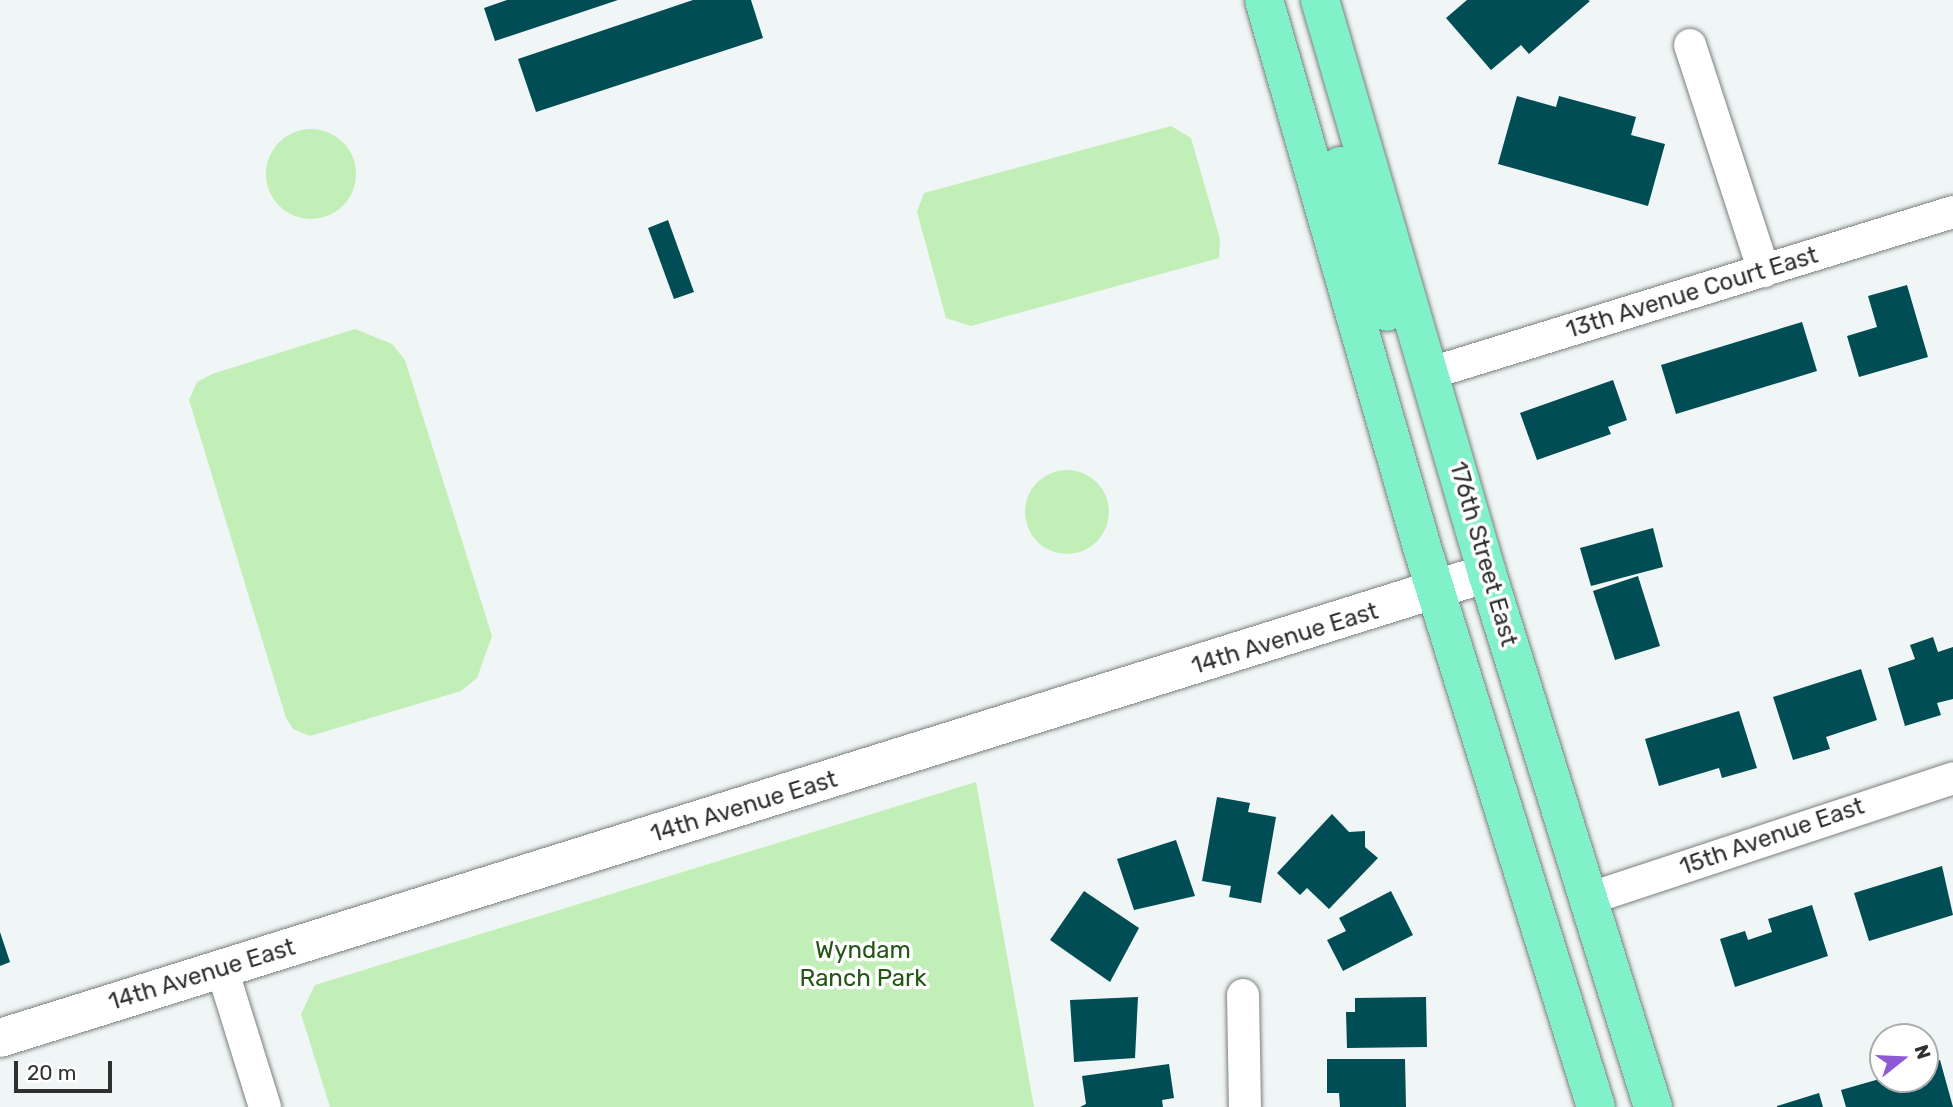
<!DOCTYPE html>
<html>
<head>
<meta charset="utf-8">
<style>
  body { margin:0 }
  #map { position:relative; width:1953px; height:1107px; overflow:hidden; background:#f0f6f5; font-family:Rubik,sans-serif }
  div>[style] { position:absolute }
  .green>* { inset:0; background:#c2eeb7 }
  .round { border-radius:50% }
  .building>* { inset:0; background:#004d56 }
  .roads { filter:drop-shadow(0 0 2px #7a7f7e) drop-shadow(0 0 2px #7a7f7e) }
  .street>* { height:32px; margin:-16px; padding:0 16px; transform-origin:16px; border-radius:16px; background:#fff }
  .secondary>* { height:38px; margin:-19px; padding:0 19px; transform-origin:19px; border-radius:19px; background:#fff }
  .primary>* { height:38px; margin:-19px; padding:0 19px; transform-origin:19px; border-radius:19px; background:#80f1c8 }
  span { translate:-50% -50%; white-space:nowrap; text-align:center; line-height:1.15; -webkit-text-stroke:7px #fff; paint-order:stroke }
  .street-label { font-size:24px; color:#2f3130 }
  .park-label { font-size:24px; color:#235714 }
  .north { position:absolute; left:1869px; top:1023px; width:70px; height:70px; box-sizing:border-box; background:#fff; border:2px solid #acadac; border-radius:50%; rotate:72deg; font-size:19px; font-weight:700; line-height:28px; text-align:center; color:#2f3130 }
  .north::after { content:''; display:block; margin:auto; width:24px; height:32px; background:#8c5bd4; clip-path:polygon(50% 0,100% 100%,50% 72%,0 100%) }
  .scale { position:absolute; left:14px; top:1061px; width:98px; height:32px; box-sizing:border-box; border:4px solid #2f3130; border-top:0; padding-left:9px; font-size:21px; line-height:24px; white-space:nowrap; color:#2f3130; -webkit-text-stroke:5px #fff; paint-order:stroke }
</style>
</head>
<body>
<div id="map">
  <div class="green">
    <i style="clip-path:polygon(1171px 126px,1191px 138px,1220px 239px,1219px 258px,971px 326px,946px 318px,917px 212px,924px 193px)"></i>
    <i class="round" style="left:266px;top:129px;width:90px;height:90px"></i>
    <i style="clip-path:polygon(355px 329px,392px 344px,405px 360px,492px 636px,477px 678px,461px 691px,310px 736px,293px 729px,286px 718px,189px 400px,197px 382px,212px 374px)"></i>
    <i class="round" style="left:1025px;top:470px;width:84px;height:84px"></i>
    <i style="clip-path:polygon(976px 782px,1034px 1107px,330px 1107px,301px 1014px,315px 985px)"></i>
  </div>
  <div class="building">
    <i style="clip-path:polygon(507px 0,618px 0,495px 41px,484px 8px)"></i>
    <i style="clip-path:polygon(693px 0,751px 0,763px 38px,536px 112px,518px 59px)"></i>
    <i style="clip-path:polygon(1467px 0,1588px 0,1590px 1px,1529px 54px,1521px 45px,1491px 70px,1446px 18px)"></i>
    <i style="clip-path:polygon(1517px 96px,1556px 107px,1559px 96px,1636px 117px,1631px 135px,1665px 144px,1648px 206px,1498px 164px)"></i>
    <i style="clip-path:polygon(668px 220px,694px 292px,674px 299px,648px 228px)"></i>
    <i style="clip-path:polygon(1907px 285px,1928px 357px,1859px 377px,1847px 336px,1877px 327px,1868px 296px)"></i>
    <i style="clip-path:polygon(1802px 322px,1817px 371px,1676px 414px,1661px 365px)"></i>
    <i style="clip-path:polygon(1613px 380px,1627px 420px,1608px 427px,1611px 434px,1537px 460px,1520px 413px)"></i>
    <i style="clip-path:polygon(1653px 528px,1663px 567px,1591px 586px,1580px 548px)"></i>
    <i style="clip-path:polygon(1638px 576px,1660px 646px,1615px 660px,1593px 591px)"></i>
    <i style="clip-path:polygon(1933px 637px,1938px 652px,1953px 647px,1953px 699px,1937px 703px,1941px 715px,1905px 726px,1888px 668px,1915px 659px,1910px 645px)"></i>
    <i style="clip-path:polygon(1861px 669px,1877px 720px,1826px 737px,1830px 749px,1793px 760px,1773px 697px)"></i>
    <i style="clip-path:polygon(1739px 711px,1757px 768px,1722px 778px,1719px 768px,1659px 786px,1645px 739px)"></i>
    <i style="clip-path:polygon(1217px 797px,1250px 803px,1248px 812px,1276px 817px,1261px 903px,1229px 897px,1231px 886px,1202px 881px)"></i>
    <i style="clip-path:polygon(1332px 814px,1349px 832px,1365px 831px,1365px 847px,1378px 858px,1329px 909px,1307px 888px,1300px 895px,1277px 873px)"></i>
    <i style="clip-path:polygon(1176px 840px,1195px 896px,1134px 910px,1117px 859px)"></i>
    <i style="clip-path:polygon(1942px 866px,1953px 915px,1869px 941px,1854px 893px)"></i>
    <i style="clip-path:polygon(1084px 891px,1139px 928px,1110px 982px,1050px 940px)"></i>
    <i style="clip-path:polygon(1391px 891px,1413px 935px,1343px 971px,1327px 940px,1346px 931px,1339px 918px)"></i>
    <i style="clip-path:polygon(1812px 905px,1828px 956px,1735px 987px,1720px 939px,1745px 931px,1748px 940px,1772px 932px,1768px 919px)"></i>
    <i style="clip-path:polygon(0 932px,10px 962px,0 966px)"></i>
    <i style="clip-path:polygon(1138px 997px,1135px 1058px,1074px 1062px,1070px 1000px)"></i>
    <i style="clip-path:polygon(1426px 997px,1427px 1047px,1347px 1048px,1346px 1012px,1355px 1012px,1355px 998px)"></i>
    <i style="clip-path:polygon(1327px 1059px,1405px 1059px,1406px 1107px,1340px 1107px,1339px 1093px,1327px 1093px)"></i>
    <i style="clip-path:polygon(1940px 1060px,1953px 1107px,1846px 1107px,1841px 1090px,1883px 1078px,1925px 1079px,1925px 1065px)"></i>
    <i style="clip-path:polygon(1169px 1064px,1174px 1098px,1162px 1100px,1163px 1107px,1080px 1107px,1086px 1104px,1082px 1076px)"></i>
    <i style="clip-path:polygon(1819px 1093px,1823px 1107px,1777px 1107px,1777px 1106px)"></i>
  </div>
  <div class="roads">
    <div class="street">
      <i style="left:1690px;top:45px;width:238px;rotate:71.9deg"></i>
      <i style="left:1431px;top:373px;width:546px;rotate:-17.14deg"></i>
      <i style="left:1591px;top:898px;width:381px;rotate:-18.3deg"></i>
      <i style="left:222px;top:969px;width:145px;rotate:72.7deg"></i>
      <i style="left:1243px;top:995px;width:112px;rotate:89deg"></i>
    </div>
    <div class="secondary">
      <i style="left:0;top:1038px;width:1558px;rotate:-17.36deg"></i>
    </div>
    <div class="primary">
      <i style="left:1264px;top:0;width:569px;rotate:73.89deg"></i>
      <i style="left:1422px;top:547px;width:586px;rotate:72.74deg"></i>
      <i style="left:1320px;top:0;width:597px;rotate:73.75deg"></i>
      <i style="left:1487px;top:573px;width:559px;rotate:72.73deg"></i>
      <i style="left:1340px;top:166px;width:153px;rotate:72.2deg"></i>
    </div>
  </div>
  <div class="street-label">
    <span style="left:1692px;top:293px;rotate:-17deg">13th Avenue Court East</span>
    <span style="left:1483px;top:554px;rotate:74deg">176th Street East</span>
    <span style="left:1285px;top:639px;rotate:-17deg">14th Avenue East</span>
    <span style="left:744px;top:807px;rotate:-17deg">14th Avenue East</span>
    <span style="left:1772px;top:837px;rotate:-19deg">15th Avenue East</span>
    <span style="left:202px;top:975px;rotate:-17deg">14th Avenue East</span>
  </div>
  <div class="park-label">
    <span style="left:863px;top:965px">Wyndam<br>Ranch Park</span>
  </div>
  <div class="north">N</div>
  <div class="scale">20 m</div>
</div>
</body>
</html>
